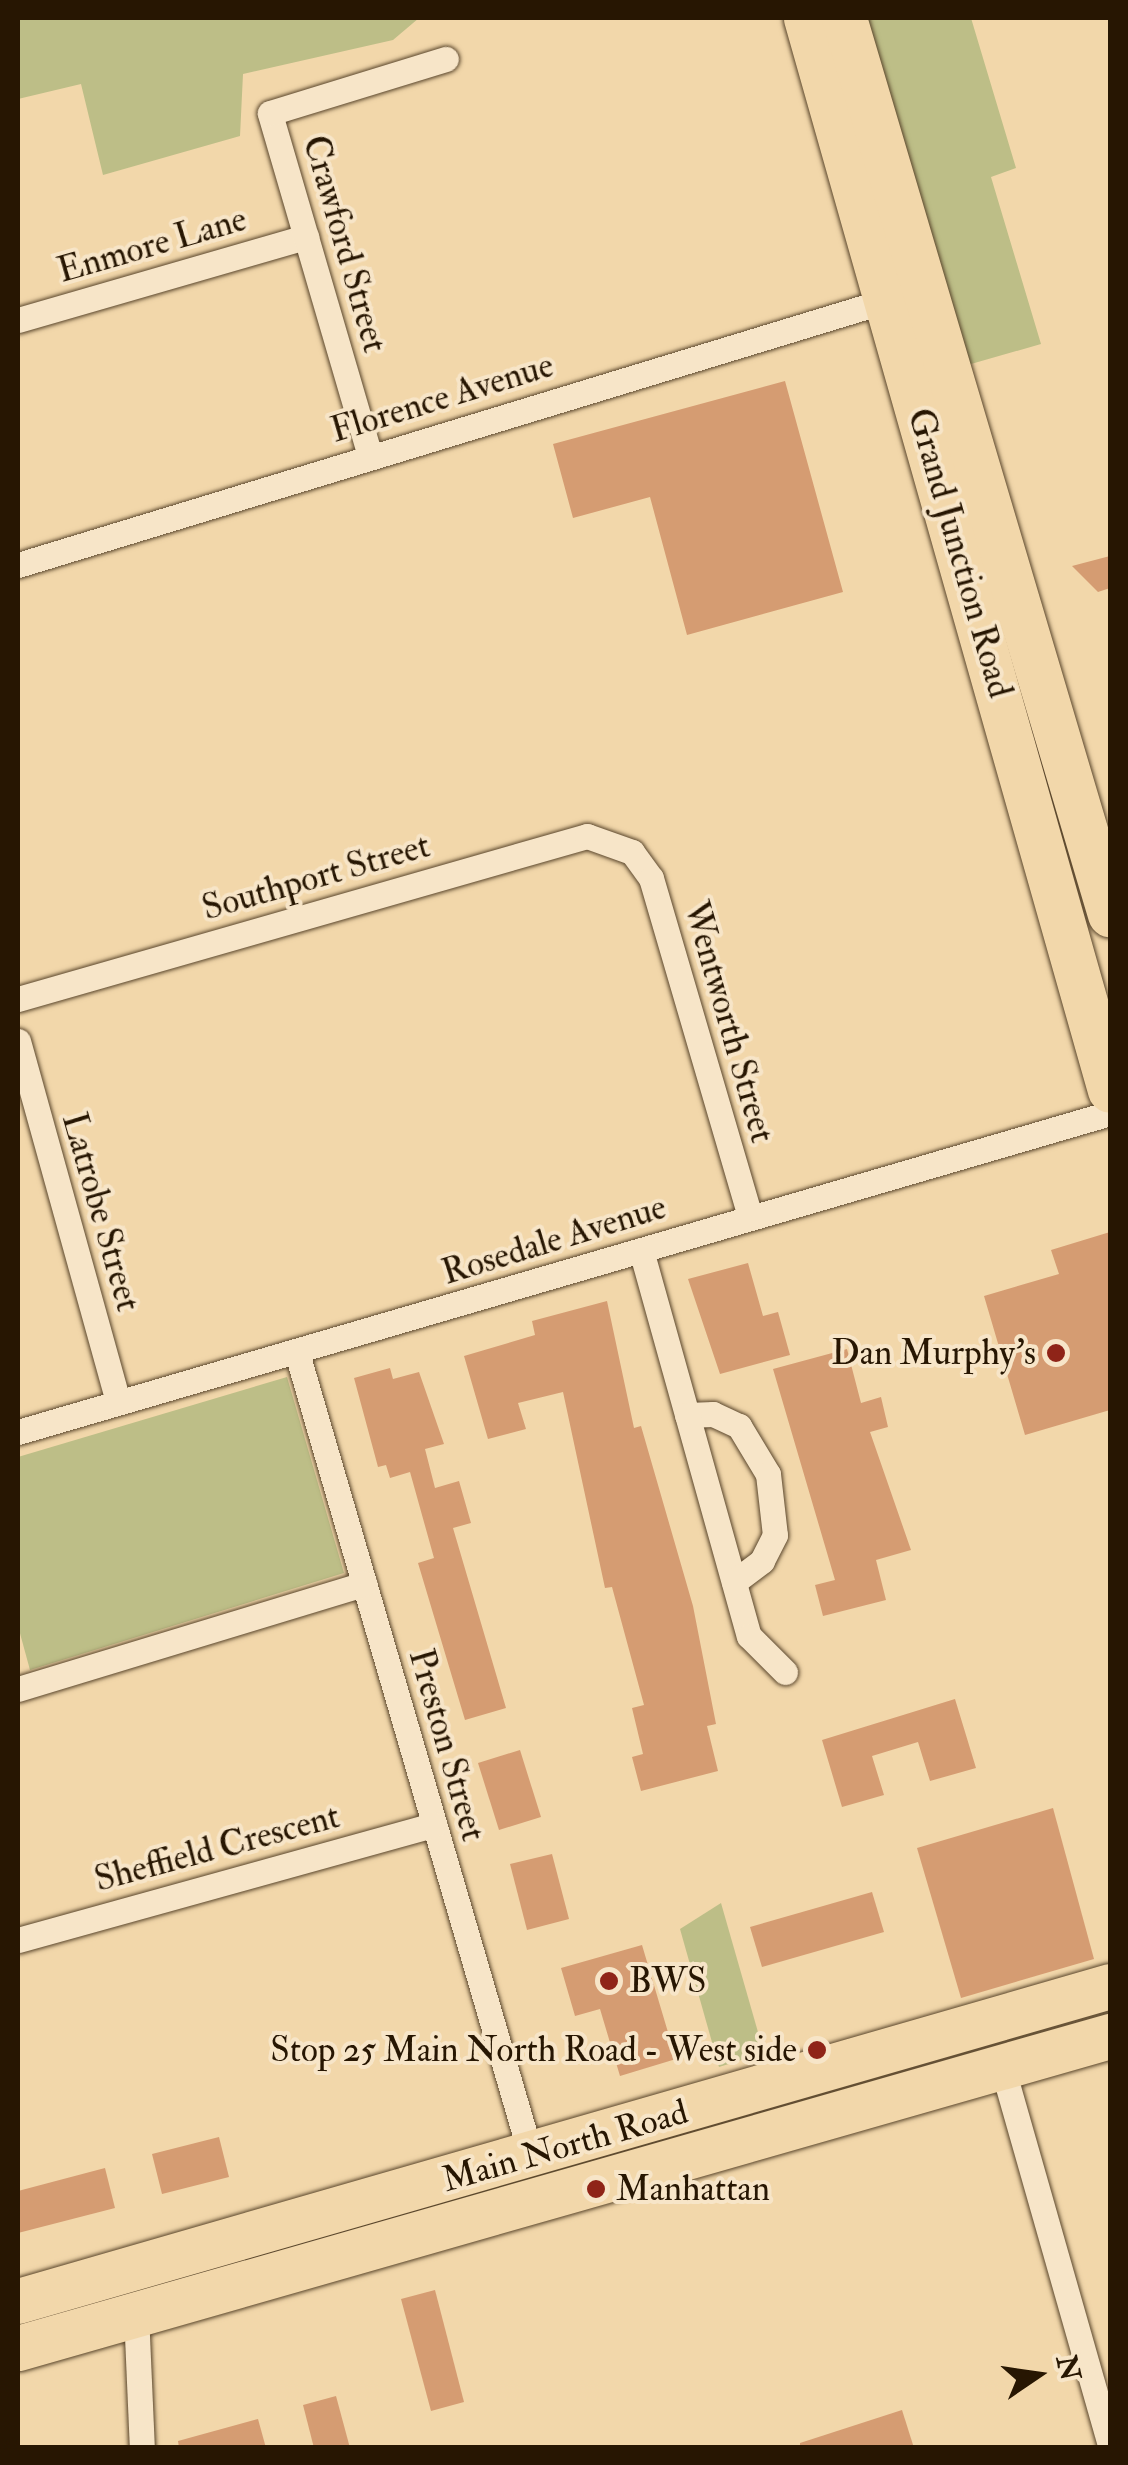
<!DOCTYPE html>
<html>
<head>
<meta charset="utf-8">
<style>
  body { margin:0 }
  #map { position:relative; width:1128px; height:2465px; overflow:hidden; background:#f2d7aa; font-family:"IM FELL Double Pica",serif }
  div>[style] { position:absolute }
  .green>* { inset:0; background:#bdbe87 }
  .building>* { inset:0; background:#d59c72 }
  .roads { filter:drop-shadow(0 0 2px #5a462c) drop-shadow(0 0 2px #5a462c) }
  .street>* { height:25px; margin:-12.5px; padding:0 12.5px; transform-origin:12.5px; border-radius:12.5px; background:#f7e5c8 }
  .highway>* { height:45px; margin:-22.5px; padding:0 22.5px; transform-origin:22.5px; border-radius:22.5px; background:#f2d7aa }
  .dots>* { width:28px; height:28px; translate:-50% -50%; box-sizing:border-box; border:5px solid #f7e5c8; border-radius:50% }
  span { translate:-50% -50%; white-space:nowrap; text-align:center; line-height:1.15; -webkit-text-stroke:8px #f7e5c8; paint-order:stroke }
  .street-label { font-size:35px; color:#271602 }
  .poi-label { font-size:35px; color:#271602 }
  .right { translate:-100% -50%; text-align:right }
  .left { translate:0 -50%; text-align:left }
  .frame { position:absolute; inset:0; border:20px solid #271602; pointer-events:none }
  .north { position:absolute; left:988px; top:2325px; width:100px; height:100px; -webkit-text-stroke:8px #f7e5c8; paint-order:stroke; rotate:77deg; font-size:28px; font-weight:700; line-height:40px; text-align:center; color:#271602 }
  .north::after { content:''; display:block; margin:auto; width:35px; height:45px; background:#271602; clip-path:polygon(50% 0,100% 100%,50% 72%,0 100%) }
</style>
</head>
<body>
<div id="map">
  <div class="green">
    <i style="clip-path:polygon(18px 18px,419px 18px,393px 40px,243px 74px,240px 136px,103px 175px,81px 84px,18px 99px)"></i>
    <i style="clip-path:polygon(863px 18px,971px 18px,1016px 168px,991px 177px,1041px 344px,964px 366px)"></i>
    <i style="clip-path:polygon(287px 1377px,344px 1573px,30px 1670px,18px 1626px,18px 1457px)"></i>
    <i style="clip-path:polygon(721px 1903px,764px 2053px,719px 2067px,680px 1929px)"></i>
  </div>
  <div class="building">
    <i style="clip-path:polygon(785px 381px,843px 592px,687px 635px,650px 497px,573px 518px,553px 444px)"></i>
    <i style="clip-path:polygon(1110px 556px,1110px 588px,1098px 592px,1072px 566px)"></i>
    <i style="clip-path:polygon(1110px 1232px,1110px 1410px,1025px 1435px,984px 1296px,1059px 1274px,1051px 1250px)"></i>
    <i style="clip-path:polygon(748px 1263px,763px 1316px,778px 1312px,790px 1355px,720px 1374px,688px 1279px)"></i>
    <i style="clip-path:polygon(607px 1301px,634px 1428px,641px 1426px,693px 1606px,716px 1724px,707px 1726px,718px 1771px,641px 1791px,632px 1757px,643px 1754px,632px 1708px,644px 1705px,612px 1587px,605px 1588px,563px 1392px,518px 1403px,526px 1429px,488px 1439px,464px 1356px,535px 1335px,532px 1321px)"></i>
    <i style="clip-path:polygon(847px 1349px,861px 1403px,881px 1397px,888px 1427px,870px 1432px,911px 1550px,876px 1560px,886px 1600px,823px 1616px,815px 1585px,835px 1580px,773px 1369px)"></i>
    <i style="clip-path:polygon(390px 1368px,393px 1379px,419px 1372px,444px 1444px,425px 1449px,435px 1488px,459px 1481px,471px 1523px,453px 1528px,506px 1708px,465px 1720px,418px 1563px,434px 1558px,410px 1472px,390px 1478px,386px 1465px,378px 1467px,354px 1378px)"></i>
    <i style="clip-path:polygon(955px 1699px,976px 1768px,930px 1781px,918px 1742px,872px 1756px,884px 1795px,842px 1807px,822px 1740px)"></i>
    <i style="clip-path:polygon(520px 1750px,541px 1817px,499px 1830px,478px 1763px)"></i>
    <i style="clip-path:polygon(1053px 1808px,1094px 1959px,961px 1998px,917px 1848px)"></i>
    <i style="clip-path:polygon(552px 1854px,569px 1919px,527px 1930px,510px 1864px)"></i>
    <i style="clip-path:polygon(872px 1892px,884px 1932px,762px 1967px,750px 1927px)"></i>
    <i style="clip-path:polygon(642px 1945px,676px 2059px,620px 2076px,600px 2009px,575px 2016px,561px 1968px)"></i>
    <i style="clip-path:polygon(219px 2137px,229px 2177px,162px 2194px,152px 2154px)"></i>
    <i style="clip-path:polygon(105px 2168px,115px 2208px,18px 2233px,18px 2191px)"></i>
    <i style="clip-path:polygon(435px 2290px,464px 2402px,431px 2411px,401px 2299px)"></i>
    <i style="clip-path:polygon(336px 2396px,350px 2448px,314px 2448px,303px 2405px)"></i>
    <i style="clip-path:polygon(902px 2410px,914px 2448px,800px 2448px,800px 2443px)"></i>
    <i style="clip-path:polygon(258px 2419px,266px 2448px,179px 2448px,178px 2441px)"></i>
  </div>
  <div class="roads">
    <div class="street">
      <i style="left:18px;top:320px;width:300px;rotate:-16.1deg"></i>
      <i style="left:370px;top:456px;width:357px;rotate:-106.3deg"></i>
      <i style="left:270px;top:113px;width:184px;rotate:-17.1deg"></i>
      <i style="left:18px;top:565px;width:909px;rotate:-16.94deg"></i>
      <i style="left:18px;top:999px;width:592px;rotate:-15.99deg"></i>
      <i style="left:587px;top:836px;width:48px;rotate:19.6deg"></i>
      <i style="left:632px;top:852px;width:32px;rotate:54deg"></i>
      <i style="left:651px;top:878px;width:352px;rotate:73.7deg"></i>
      <i style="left:18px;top:1041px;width:375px;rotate:74.5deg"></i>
      <i style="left:641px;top:1250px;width:401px;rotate:74.4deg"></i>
      <i style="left:749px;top:1636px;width:51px;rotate:45deg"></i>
      <i style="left:297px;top:1353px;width:836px;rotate:73.75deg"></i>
      <i style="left:687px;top:1415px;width:26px;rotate:-2deg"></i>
      <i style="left:713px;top:1414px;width:29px;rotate:25deg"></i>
      <i style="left:739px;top:1426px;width:56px;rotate:58.9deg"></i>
      <i style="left:768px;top:1474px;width:61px;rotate:83.5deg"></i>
      <i style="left:775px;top:1535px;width:29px;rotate:117deg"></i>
      <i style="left:762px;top:1561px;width:35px;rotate:143deg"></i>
      <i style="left:18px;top:1432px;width:1138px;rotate:-16.28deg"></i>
      <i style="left:18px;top:1689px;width:362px;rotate:-16.9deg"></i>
      <i style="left:18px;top:1940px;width:432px;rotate:-15.5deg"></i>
      <i style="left:1002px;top:2066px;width:394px;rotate:74.1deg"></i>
      <i style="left:136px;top:2313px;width:135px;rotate:87.5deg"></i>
    </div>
    <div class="highway">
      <i style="left:806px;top:18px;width:1114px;rotate:74.17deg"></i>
      <i style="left:844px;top:18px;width:935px;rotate:73.47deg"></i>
      <i style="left:18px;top:2301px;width:1137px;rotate:-16.09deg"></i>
      <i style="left:18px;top:2348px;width:1136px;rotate:-15.95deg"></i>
    </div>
  </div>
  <div class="dots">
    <i style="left:1056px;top:1353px;background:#8f2418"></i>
    <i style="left:609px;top:1981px;background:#8f2418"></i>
    <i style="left:817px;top:2050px;background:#8f2418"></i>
    <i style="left:596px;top:2189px;background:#8f2418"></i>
  </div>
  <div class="street-label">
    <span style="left:345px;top:244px;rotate:74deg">Crawford Street</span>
    <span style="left:152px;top:245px;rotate:-16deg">Enmore Lane</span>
    <span style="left:442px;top:398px;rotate:-17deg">Florence Avenue</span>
    <span style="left:960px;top:553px;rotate:74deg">Grand Junction Road</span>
    <span style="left:316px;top:877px;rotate:-16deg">Southport Street</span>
    <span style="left:729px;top:1022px;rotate:74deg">Wentworth Street</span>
    <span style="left:101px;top:1212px;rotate:74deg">Latrobe Street</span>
    <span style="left:554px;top:1240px;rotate:-17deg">Rosedale Avenue</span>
    <span style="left:447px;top:1745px;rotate:74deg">Preston Street</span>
    <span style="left:217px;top:1848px;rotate:-15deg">Sheffield Crescent</span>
    <span style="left:565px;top:2146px;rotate:-16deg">Main North Road</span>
  </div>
  <div class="poi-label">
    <span class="right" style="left:1036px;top:1353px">Dan Murphy's</span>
    <span class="left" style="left:629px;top:1981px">BWS</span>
    <span class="right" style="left:797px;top:2050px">Stop 25 Main North Road - West side</span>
    <span class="left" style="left:616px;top:2189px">Manhattan</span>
  </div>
  <div class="frame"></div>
  <div class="north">N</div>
</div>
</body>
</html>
